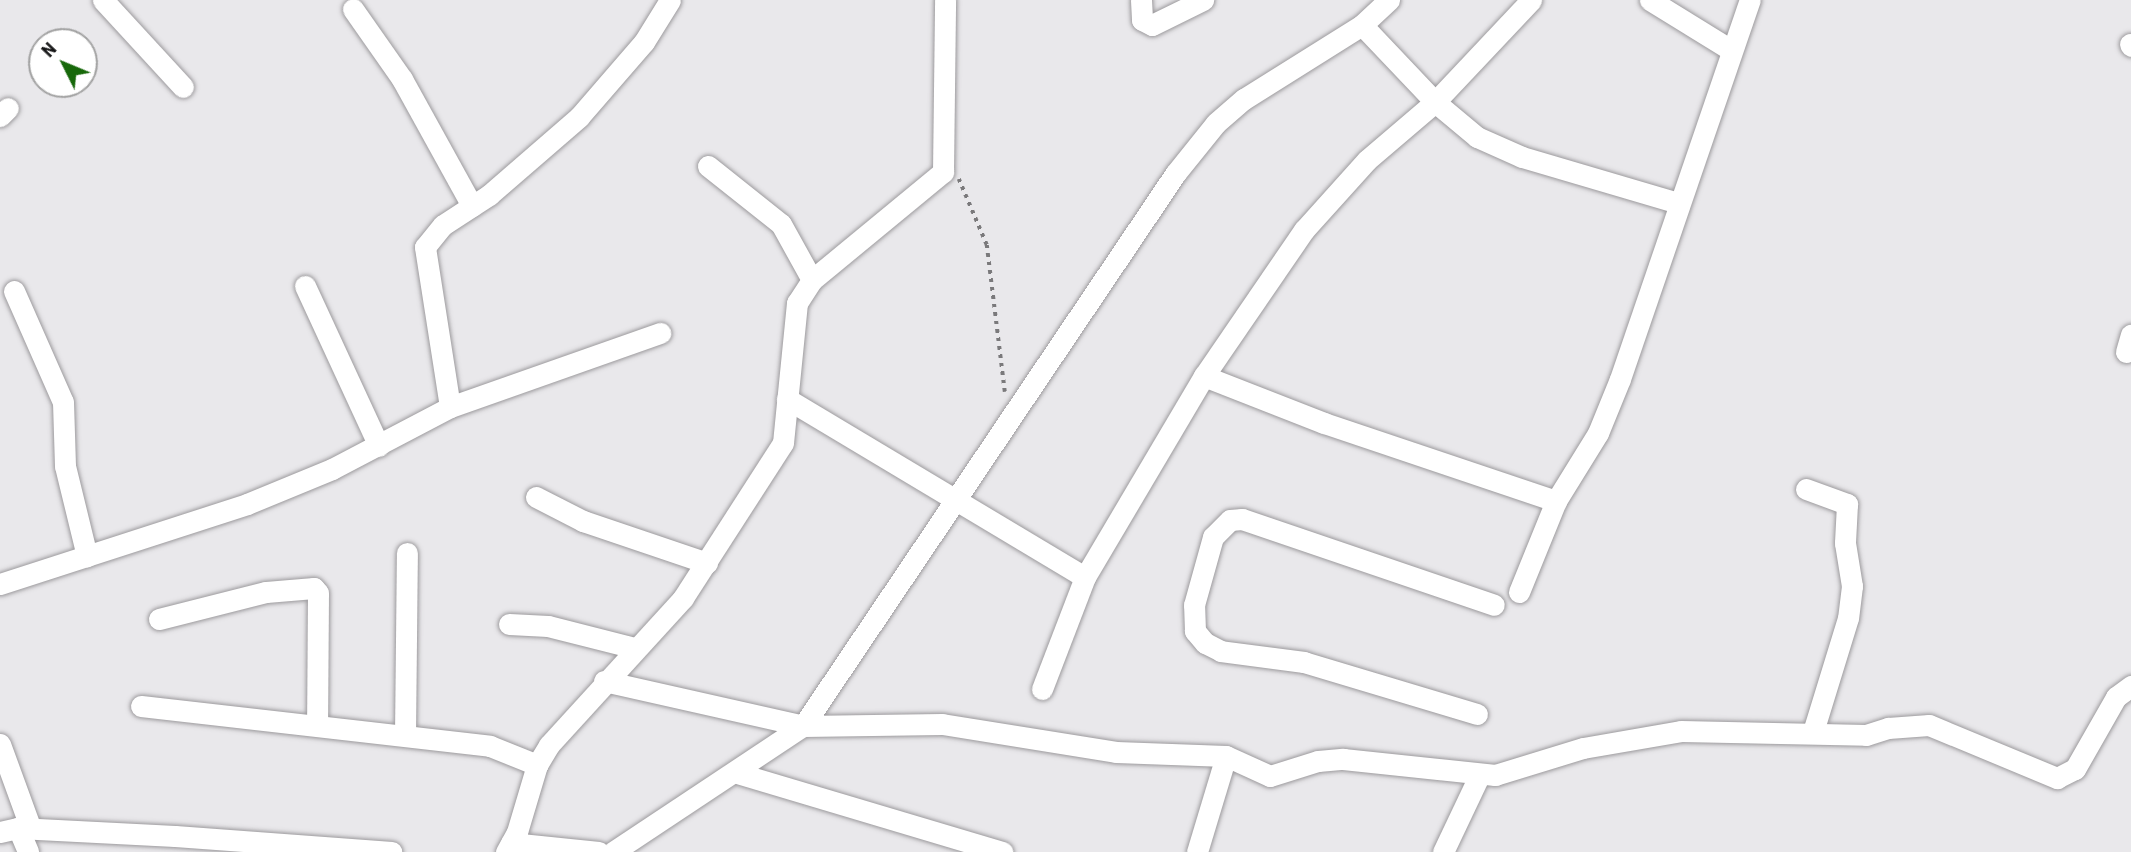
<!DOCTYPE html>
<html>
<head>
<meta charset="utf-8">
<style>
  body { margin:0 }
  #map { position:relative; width:2131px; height:852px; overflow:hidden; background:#e9e8eb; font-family:"Roboto Condensed",sans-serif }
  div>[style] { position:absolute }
  .path>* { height:3.5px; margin-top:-1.75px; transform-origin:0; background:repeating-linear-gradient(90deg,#7a797b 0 3.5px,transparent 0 8.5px) }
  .roads { filter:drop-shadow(0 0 2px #9c9a9d) drop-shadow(0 0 2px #9c9a9d) }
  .minor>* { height:21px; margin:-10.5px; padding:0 10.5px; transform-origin:10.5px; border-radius:10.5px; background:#fff }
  span { translate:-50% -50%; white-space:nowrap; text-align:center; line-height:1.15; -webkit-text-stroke:6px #fff; paint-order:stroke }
  .north { position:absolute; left:28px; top:28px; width:70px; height:70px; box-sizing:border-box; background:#fff; border:2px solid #a2a2a2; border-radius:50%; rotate:313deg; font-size:19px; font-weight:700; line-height:28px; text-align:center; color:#161617 }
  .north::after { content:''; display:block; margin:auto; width:24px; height:32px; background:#17680a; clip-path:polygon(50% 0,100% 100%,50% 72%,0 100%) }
</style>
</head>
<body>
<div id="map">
  <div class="path">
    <i style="left:959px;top:179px;width:72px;rotate:67deg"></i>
    <i style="left:987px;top:245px;width:148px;rotate:83deg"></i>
  </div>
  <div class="roads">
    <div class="minor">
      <i style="left:103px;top:0;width:118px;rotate:47.4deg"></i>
      <i style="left:1141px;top:0;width:20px;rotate:87deg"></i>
      <i style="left:1142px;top:20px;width:11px;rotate:27deg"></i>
      <i style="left:1152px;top:25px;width:57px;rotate:-26.1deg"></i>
      <i style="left:1650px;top:0;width:95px;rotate:31.7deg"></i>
      <i style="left:353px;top:9px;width:85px;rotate:55deg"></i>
      <i style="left:402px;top:79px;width:145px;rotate:61.1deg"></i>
      <i style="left:1362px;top:25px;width:106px;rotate:46.5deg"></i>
      <i style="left:1435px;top:102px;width:55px;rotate:39.8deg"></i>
      <i style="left:1477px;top:137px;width:49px;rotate:24deg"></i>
      <i style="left:1522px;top:157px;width:163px;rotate:16.4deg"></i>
      <i style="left:2130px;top:44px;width:2px;rotate:63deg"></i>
      <i style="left:0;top:116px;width:11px;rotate:-45deg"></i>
      <i style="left:708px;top:166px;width:93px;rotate:38.5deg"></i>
      <i style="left:781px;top:224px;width:64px;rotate:61deg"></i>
      <i style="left:305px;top:286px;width:176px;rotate:65.2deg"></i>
      <i style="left:14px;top:291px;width:121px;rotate:66.2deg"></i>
      <i style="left:63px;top:402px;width:64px;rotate:88.2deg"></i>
      <i style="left:65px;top:466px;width:93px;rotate:76.3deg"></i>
      <i style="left:2126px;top:352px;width:18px;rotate:-74deg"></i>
      <i style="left:1204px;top:376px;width:129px;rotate:21.4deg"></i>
      <i style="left:1324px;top:423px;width:245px;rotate:18.6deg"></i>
      <i style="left:787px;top:399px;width:347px;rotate:30.9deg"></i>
      <i style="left:450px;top:407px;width:223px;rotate:-19.4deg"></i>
      <i style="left:1806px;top:489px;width:44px;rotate:20.1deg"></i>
      <i style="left:1847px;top:504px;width:39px;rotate:93deg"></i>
      <i style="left:1845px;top:543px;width:44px;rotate:80.8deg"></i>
      <i style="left:1852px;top:586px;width:32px;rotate:97deg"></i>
      <i style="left:1848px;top:618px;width:119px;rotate:107.1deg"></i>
      <i style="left:536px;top:497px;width:53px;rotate:27.1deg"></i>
      <i style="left:583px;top:521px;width:131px;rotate:18.7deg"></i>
      <i style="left:0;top:584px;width:260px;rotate:-17.9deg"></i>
      <i style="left:247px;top:504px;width:92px;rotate:-22.4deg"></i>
      <i style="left:332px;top:469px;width:133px;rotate:-27.7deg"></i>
      <i style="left:450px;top:407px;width:162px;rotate:-98.9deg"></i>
      <i style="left:425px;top:247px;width:28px;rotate:-51deg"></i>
      <i style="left:443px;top:225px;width:55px;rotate:-33.1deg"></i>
      <i style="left:489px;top:195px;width:119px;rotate:-40.9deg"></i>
      <i style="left:579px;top:117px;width:99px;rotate:-49.1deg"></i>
      <i style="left:644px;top:42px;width:49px;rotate:-58.2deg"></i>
      <i style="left:1519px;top:592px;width:98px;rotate:-67.9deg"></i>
      <i style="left:1556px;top:501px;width:80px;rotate:-58.3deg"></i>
      <i style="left:1598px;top:433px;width:58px;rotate:-67.8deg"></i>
      <i style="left:1620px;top:379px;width:401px;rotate:-71.1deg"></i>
      <i style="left:159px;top:619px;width:110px;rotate:-14.2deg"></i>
      <i style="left:266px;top:592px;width:48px;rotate:-4.8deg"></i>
      <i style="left:314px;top:588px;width:6px;rotate:51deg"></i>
      <i style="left:318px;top:593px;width:132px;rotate:90.4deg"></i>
      <i style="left:509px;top:624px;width:39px;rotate:3deg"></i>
      <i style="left:548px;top:626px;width:90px;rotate:14.2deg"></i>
      <i style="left:604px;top:681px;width:204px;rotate:12.7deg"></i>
      <i style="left:803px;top:726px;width:139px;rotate:-0.8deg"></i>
      <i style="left:942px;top:724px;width:176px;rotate:9.1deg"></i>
      <i style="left:1116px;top:752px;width:110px;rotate:2.1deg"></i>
      <i style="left:1226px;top:756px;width:48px;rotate:24.4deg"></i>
      <i style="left:1270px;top:776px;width:50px;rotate:-17.4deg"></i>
      <i style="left:1318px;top:761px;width:25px;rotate:-5deg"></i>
      <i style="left:1343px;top:759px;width:153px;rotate:6deg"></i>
      <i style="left:1495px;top:775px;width:92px;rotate:-17.1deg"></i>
      <i style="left:1583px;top:748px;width:99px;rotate:-9.8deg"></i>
      <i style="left:1681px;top:731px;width:185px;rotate:1.2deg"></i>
      <i style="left:1866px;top:735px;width:23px;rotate:-18deg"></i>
      <i style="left:1888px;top:728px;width:41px;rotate:-4.2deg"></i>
      <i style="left:1929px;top:725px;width:139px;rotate:22.5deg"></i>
      <i style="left:2057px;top:778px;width:20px;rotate:-27deg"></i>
      <i style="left:2075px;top:769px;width:83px;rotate:-60.3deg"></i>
      <i style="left:2116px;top:697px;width:19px;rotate:-36deg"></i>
      <i style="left:1042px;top:689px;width:120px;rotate:-69deg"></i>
      <i style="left:1085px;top:577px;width:234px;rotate:-59.4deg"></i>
      <i style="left:1204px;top:376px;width:177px;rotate:-55.6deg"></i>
      <i style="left:1304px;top:230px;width:94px;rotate:-48deg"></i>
      <i style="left:1367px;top:160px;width:89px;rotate:-40.5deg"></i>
      <i style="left:1435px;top:102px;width:140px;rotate:-46.7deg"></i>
      <i style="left:141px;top:706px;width:351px;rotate:6.5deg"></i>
      <i style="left:490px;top:746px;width:51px;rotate:22deg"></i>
      <i style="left:1477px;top:714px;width:181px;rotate:-163.3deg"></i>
      <i style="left:1304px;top:662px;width:84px;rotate:-172.5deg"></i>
      <i style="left:1221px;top:651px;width:18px;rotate:-153deg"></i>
      <i style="left:1205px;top:643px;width:16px;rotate:-130deg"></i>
      <i style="left:1195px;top:631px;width:26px;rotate:-92deg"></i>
      <i style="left:1194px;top:605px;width:71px;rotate:-74.4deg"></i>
      <i style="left:1213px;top:537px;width:24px;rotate:-45deg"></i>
      <i style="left:1230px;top:520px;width:12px;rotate:-5deg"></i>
      <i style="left:1242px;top:519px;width:266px;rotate:18.8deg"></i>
      <i style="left:405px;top:735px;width:182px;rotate:-89.4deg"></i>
      <i style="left:0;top:744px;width:90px;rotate:70deg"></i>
      <i style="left:737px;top:773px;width:277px;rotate:16.6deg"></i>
      <i style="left:18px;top:828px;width:26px;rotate:67deg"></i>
      <i style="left:0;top:832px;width:18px;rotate:-13deg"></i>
      <i style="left:18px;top:828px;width:157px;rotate:2.9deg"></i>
      <i style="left:175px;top:836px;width:217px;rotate:4.2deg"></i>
      <i style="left:511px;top:843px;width:88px;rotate:5.8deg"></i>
      <i style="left:506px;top:852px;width:23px;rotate:-61deg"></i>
      <i style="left:517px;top:832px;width:70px;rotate:-73.4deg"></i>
      <i style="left:537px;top:765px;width:23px;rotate:-59deg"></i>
      <i style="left:549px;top:745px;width:199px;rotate:-47.6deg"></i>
      <i style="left:683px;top:598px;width:184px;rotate:-57.2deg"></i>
      <i style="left:783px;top:443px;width:141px;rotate:-84.3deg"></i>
      <i style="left:797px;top:303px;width:27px;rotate:-57deg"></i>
      <i style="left:812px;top:280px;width:170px;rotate:-39.5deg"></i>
      <i style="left:943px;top:172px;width:172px;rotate:-89.3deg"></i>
      <i style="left:613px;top:852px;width:228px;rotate:-33.6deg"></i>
      <i style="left:803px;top:726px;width:666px;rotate:-56.02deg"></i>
      <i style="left:1175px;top:174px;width:65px;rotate:-51.2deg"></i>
      <i style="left:1216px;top:123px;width:37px;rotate:-41deg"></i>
      <i style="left:1244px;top:99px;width:139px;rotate:-32.1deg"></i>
      <i style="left:1362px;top:25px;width:37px;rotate:-43deg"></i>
      <i style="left:1197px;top:852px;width:100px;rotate:-73.2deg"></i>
      <i style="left:1443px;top:852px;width:86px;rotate:-64.6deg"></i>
    </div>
  </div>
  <div class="north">N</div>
</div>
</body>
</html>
